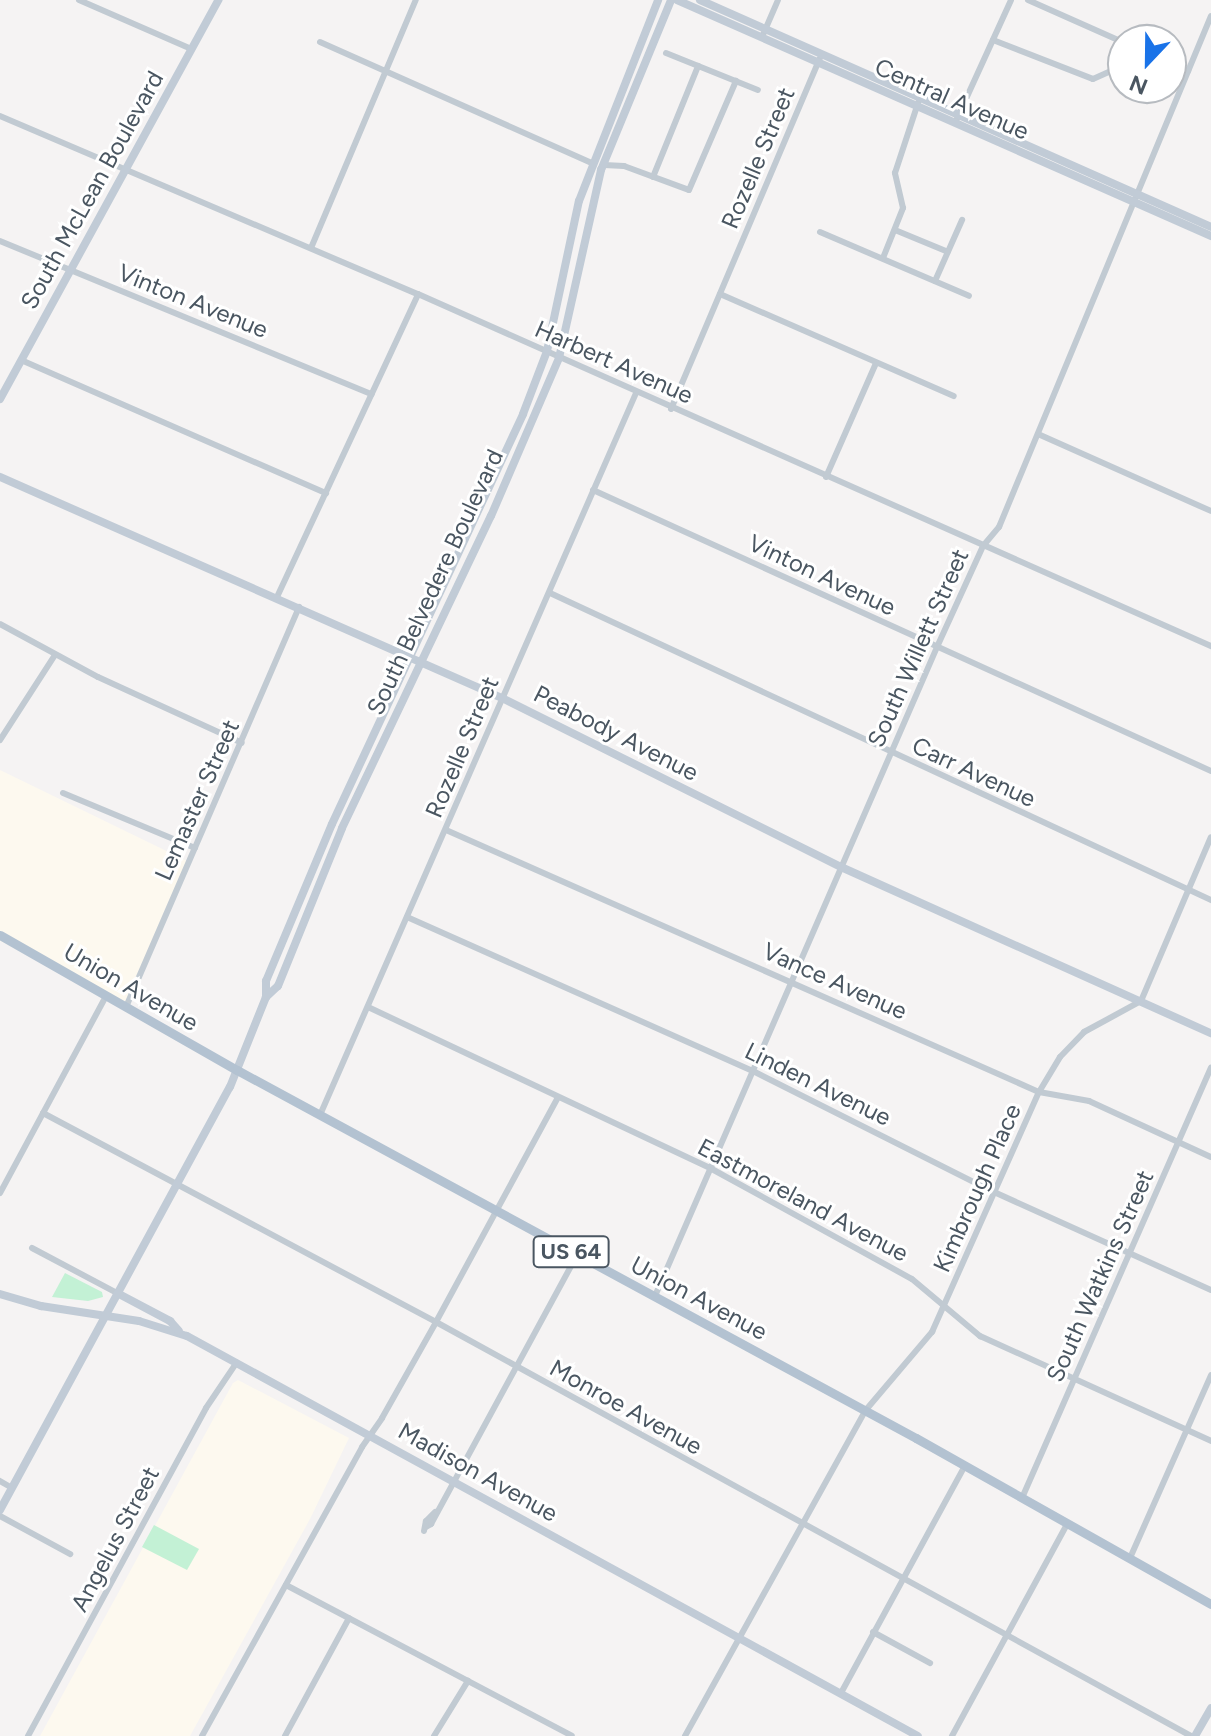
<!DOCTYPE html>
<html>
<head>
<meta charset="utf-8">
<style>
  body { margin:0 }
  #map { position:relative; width:1211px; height:1736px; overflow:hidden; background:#f5f3f3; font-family:Figtree,sans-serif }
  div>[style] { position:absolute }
  .commercial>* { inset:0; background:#fdf9ef }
  .green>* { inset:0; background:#c3f1d5 }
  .street>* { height:6px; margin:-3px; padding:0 3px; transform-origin:3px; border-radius:3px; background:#c1cad2 }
  .secondary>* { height:8px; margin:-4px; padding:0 4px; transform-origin:4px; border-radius:4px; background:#c1cbd6 }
  .primary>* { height:9px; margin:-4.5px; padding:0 4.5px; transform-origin:4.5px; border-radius:4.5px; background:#b3c2d1 }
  span { translate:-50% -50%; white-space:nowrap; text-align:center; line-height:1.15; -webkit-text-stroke:6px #fff; paint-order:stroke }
  .shield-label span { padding:2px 6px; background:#fff; border:2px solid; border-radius:6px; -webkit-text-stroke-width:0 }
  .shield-label { font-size:22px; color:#4a5661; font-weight:700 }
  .street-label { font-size:24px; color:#4a5661 }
  .north { position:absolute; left:1107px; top:24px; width:80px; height:80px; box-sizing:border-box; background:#fff; border:2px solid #b7bbc0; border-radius:50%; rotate:202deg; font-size:22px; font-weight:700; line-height:32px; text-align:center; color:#4a5661 }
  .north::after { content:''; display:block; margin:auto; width:28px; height:36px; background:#1a73e8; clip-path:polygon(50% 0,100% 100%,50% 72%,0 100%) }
</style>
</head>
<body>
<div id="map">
  <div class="commercial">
    <i style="clip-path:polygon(0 770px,187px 861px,124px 1006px,0 941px)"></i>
    <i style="clip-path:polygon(238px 1380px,349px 1438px,310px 1519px,190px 1736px,40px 1736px,233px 1383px)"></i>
  </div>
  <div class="green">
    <i style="clip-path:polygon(65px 1273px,102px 1292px,103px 1297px,88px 1301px,52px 1297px)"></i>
    <i style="clip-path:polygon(154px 1525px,199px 1549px,187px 1570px,142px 1547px)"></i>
  </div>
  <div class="street">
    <i style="left:79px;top:0;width:122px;rotate:23.6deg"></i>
    <i style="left:1028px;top:0;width:104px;rotate:23.9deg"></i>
    <i style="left:762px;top:37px;width:40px;rotate:-66.6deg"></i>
    <i style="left:993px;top:40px;width:107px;rotate:21.3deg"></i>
    <i style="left:1093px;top:79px;width:22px;rotate:-24deg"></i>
    <i style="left:1113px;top:70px;width:28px;rotate:-69deg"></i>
    <i style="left:320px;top:42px;width:298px;rotate:24deg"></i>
    <i style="left:666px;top:53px;width:99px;rotate:21.9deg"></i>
    <i style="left:1171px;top:63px;width:19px;rotate:25deg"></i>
    <i style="left:0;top:116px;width:454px;rotate:23.1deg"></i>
    <i style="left:418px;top:294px;width:868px;rotate:23.94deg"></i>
    <i style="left:955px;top:123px;width:135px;rotate:-65.5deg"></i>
    <i style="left:604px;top:165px;width:20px;rotate:3deg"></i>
    <i style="left:624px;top:166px;width:69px;rotate:20.3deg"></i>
    <i style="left:689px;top:190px;width:119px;rotate:-66.7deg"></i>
    <i style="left:653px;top:177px;width:120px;rotate:-67.9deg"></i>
    <i style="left:895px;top:230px;width:57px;rotate:22.5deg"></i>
    <i style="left:820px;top:232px;width:162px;rotate:23.2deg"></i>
    <i style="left:0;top:241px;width:402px;rotate:22.4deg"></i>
    <i style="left:311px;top:248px;width:269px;rotate:-67.1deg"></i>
    <i style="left:883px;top:258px;width:54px;rotate:-68.2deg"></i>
    <i style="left:903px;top:208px;width:36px;rotate:-103deg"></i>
    <i style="left:895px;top:173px;width:74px;rotate:-71.8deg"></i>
    <i style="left:935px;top:281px;width:67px;rotate:-66.1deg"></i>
    <i style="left:720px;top:294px;width:255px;rotate:23.6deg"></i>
    <i style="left:21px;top:360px;width:333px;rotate:23.6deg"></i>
    <i style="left:671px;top:409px;width:381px;rotate:-67deg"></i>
    <i style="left:1038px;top:434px;width:189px;rotate:24deg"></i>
    <i style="left:826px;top:477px;width:124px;rotate:-66.3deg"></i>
    <i style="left:593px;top:490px;width:679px;rotate:24.45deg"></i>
    <i style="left:550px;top:593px;width:729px;rotate:24.91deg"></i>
    <i style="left:277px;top:597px;width:334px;rotate:-65deg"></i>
    <i style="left:0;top:624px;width:111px;rotate:28.4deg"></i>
    <i style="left:98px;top:677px;width:158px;rotate:24.6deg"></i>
    <i style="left:0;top:740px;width:101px;rotate:-57.1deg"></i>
    <i style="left:63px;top:793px;width:143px;rotate:22.6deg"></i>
    <i style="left:446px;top:830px;width:648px;rotate:23.84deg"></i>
    <i style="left:1039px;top:1092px;width:51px;rotate:10.2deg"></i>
    <i style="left:1089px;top:1101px;width:134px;rotate:24.7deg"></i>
    <i style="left:407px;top:917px;width:379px;rotate:24deg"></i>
    <i style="left:753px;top:1071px;width:270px;rotate:26.7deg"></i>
    <i style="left:994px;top:1192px;width:238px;rotate:24.3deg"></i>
    <i style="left:126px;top:1007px;width:436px;rotate:-66.6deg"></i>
    <i style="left:368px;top:1007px;width:378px;rotate:25.2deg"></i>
    <i style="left:710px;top:1168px;width:230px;rotate:28.8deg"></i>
    <i style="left:912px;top:1279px;width:89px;rotate:40deg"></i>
    <i style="left:980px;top:1336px;width:254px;rotate:24.4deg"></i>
    <i style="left:43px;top:1113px;width:445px;rotate:28deg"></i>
    <i style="left:436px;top:1322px;width:861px;rotate:28.74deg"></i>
    <i style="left:320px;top:1115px;width:788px;rotate:-66.36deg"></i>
    <i style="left:0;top:1193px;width:224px;rotate:-61.7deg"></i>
    <i style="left:32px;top:1248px;width:98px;rotate:27.9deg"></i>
    <i style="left:655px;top:1296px;width:708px;rotate:-66.51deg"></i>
    <i style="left:937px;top:647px;width:111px;rotate:-65.5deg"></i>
    <i style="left:983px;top:546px;width:25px;rotate:-50deg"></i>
    <i style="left:999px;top:527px;width:553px;rotate:-67.47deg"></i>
    <i style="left:0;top:1481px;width:14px;rotate:30deg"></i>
    <i style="left:1022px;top:1498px;width:470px;rotate:-66.3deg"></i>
    <i style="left:0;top:1516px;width:80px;rotate:28.5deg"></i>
    <i style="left:426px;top:1527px;width:6px;rotate:-31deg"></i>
    <i style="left:431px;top:1524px;width:306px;rotate:-61.5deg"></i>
    <i style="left:424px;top:1531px;width:10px;rotate:-79deg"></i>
    <i style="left:426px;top:1521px;width:13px;rotate:-45deg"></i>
    <i style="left:1130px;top:1558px;width:200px;rotate:-66.1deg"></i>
    <i style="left:286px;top:1585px;width:323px;rotate:27.8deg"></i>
    <i style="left:873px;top:1632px;width:65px;rotate:28.5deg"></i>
    <i style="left:841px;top:1693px;width:259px;rotate:-61.4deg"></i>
    <i style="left:28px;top:1736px;width:373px;rotate:-61.5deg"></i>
    <i style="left:206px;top:1408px;width:55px;rotate:-56deg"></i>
    <i style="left:202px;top:1736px;width:330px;rotate:-61deg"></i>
    <i style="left:362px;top:1447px;width:35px;rotate:-55deg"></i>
    <i style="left:382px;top:1418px;width:110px;rotate:-60.6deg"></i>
    <i style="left:436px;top:1322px;width:256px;rotate:-61.5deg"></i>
    <i style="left:285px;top:1736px;width:134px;rotate:-61.5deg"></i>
    <i style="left:434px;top:1736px;width:65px;rotate:-58.3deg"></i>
    <i style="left:685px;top:1736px;width:372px;rotate:-61deg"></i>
    <i style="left:865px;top:1411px;width:104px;rotate:-49.7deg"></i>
    <i style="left:932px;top:1332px;width:263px;rotate:-66deg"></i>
    <i style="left:1039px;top:1092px;width:41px;rotate:-59deg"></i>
    <i style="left:1060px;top:1057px;width:35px;rotate:-46deg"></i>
    <i style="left:1084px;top:1032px;width:65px;rotate:-28.5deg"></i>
    <i style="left:1141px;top:1001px;width:178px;rotate:-66.9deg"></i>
    <i style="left:952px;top:1736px;width:241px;rotate:-61.5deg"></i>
  </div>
  <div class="secondary">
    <i style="left:677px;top:0;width:584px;rotate:23.84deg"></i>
    <i style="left:700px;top:0;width:559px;rotate:23.95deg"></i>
    <i style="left:0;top:399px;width:455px;rotate:-61.3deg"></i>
    <i style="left:0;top:477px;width:548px;rotate:23.76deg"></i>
    <i style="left:502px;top:698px;width:379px;rotate:26.5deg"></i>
    <i style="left:841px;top:867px;width:406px;rotate:24.2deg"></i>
    <i style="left:266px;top:997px;width:16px;rotate:-43deg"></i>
    <i style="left:278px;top:986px;width:170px;rotate:-67.9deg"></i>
    <i style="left:342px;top:828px;width:346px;rotate:-64.5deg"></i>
    <i style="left:491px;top:516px;width:172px;rotate:-66.7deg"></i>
    <i style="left:559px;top:358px;width:193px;rotate:-77.4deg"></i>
    <i style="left:601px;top:170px;width:184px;rotate:-67.6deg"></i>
    <i style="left:0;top:1294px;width:43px;rotate:16.3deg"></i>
    <i style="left:41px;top:1306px;width:99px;rotate:8.7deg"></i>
    <i style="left:139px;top:1321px;width:50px;rotate:17.4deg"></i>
    <i style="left:187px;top:1336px;width:833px;rotate:28.69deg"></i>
    <i style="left:119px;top:1294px;width:58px;rotate:27.9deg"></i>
    <i style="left:170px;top:1321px;width:13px;rotate:48deg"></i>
    <i style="left:0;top:1510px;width:481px;rotate:-61.5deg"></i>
    <i style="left:230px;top:1087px;width:97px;rotate:-68.2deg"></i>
    <i style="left:266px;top:997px;width:16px;rotate:-90deg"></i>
    <i style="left:266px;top:981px;width:170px;rotate:-67.2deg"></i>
    <i style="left:332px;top:824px;width:452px;rotate:-65deg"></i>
    <i style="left:523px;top:414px;width:67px;rotate:-69.1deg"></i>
    <i style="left:547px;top:351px;width:153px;rotate:-78deg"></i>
    <i style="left:579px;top:201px;width:216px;rotate:-68.5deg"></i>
    <i style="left:1195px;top:1736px;width:32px;rotate:-60deg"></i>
  </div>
  <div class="primary">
    <i style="left:0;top:935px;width:273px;rotate:29.7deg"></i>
    <i style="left:237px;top:1070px;width:772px;rotate:28.46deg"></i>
    <i style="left:916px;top:1438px;width:338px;rotate:29.4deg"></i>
  </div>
  <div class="shield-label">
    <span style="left:571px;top:1252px">US 64</span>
  </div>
  <div class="street-label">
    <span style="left:952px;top:99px;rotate:24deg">Central Avenue</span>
    <span style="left:758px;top:158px;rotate:-67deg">Rozelle Street</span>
    <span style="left:92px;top:190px;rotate:-61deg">South McLean Boulevard</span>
    <span style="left:193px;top:301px;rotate:22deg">Vinton Avenue</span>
    <span style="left:614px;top:362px;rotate:24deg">Harbert Avenue</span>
    <span style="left:822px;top:575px;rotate:25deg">Vinton Avenue</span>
    <span style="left:435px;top:582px;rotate:-65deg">South Belvedere Boulevard</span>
    <span style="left:918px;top:648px;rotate:-66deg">South Willett Street</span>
    <span style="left:616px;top:733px;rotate:27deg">Peabody Avenue</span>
    <span style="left:462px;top:747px;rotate:-67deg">Rozelle Street</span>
    <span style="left:974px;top:772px;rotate:25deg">Carr Avenue</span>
    <span style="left:197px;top:800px;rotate:-66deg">Lemaster Street</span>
    <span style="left:835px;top:981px;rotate:24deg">Vance Avenue</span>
    <span style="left:131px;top:987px;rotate:30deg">Union Avenue</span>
    <span style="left:818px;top:1084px;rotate:26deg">Linden Avenue</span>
    <span style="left:977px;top:1188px;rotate:-66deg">Kimbrough Place</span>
    <span style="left:803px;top:1200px;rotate:28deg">Eastmoreland Avenue</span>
    <span style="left:1100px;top:1276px;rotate:-66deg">South Watkins Street</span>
    <span style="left:699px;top:1298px;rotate:28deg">Union Avenue</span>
    <span style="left:626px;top:1407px;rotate:29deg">Monroe Avenue</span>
    <span style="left:478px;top:1472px;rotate:29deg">Madison Avenue</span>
    <span style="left:115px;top:1539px;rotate:-62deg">Angelus Street</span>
  </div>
  <div class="north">N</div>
</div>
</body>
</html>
